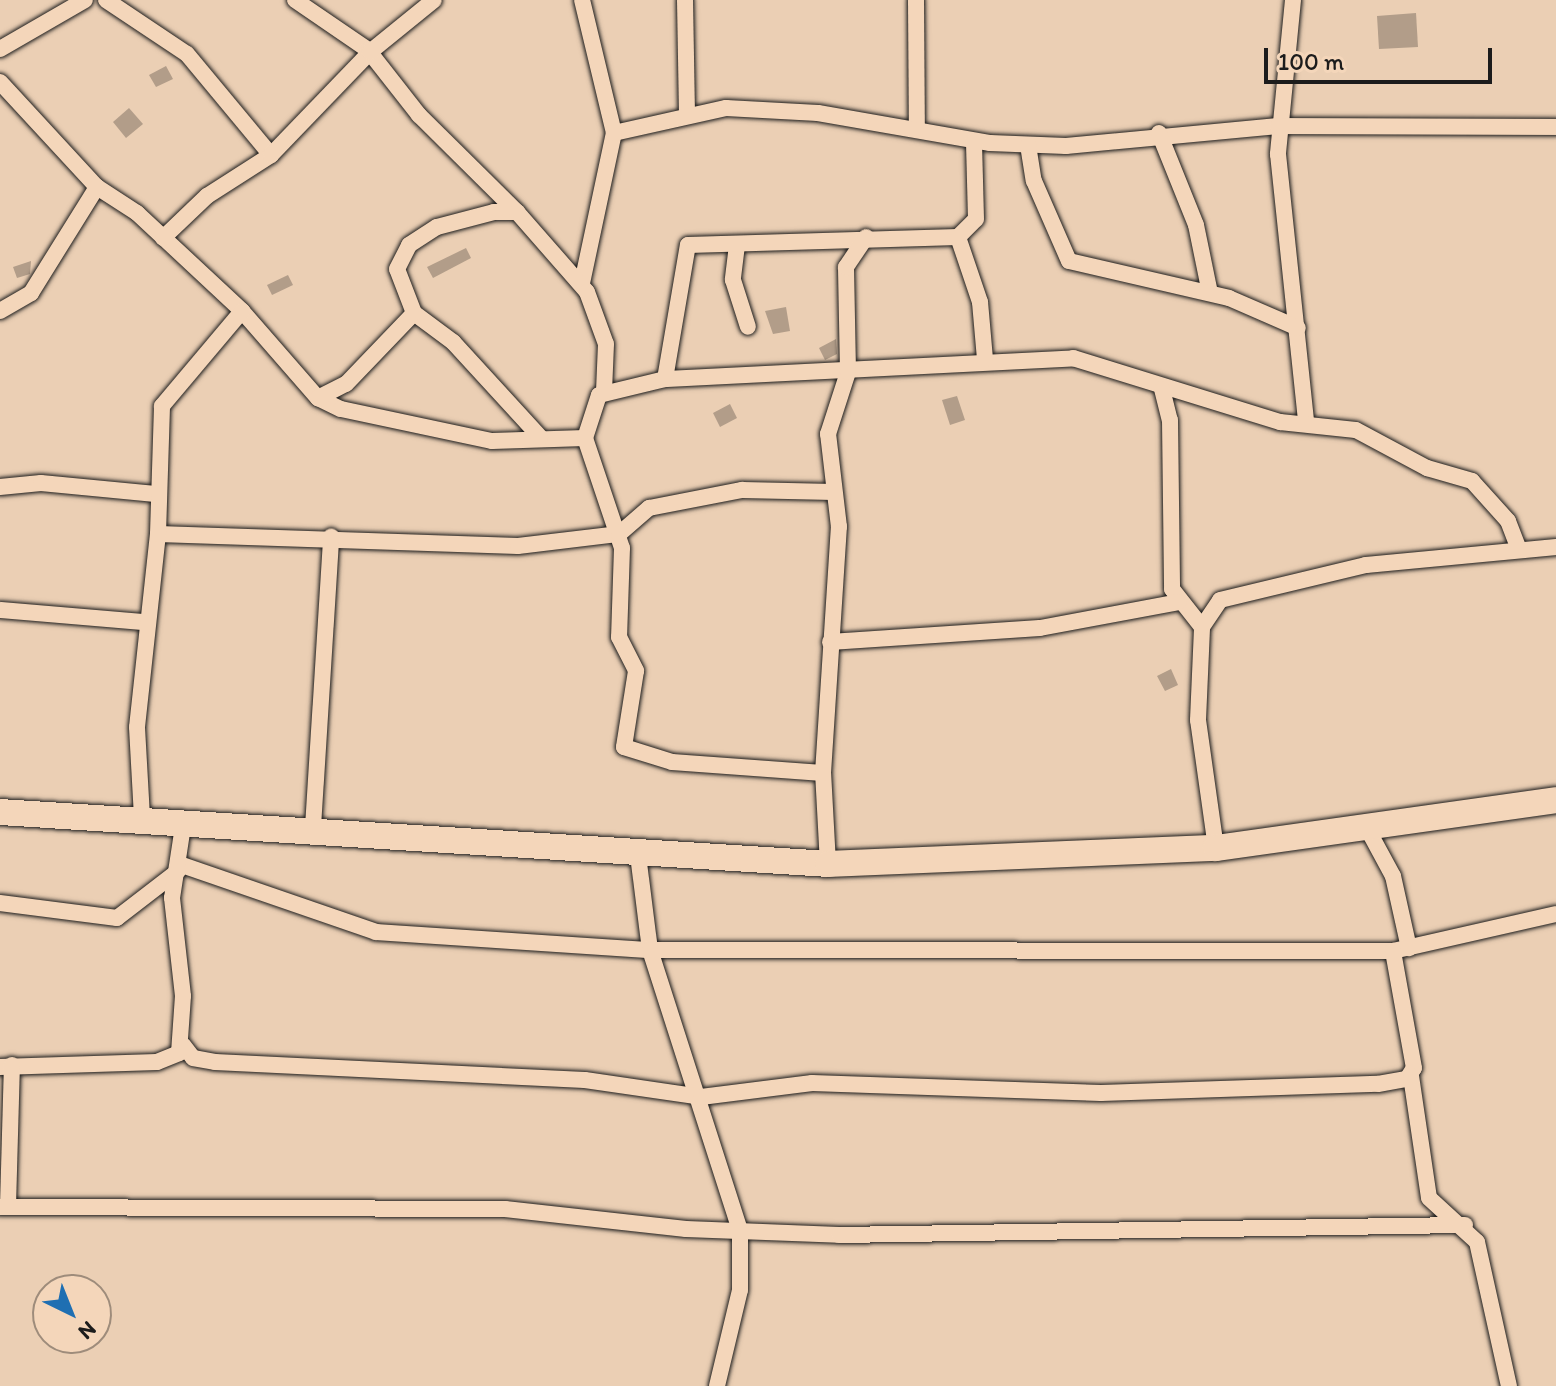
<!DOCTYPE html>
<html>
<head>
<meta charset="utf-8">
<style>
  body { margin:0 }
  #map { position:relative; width:1556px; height:1386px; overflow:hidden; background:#ebcfb4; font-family:Itim,sans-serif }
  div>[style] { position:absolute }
  .building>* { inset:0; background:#b29d89 }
  .roads { filter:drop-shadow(0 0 2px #1c1c1c) drop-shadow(0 0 2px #1c1c1c) }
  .minor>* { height:16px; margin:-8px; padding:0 8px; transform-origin:8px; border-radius:8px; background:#f4d6ba }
  .trunk>* { height:26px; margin:-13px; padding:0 13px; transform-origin:13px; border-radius:13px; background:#f4d6ba }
  span { translate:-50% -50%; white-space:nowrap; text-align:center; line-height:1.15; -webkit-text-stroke:7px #f4d6ba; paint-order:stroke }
  .north { position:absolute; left:32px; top:1274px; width:80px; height:80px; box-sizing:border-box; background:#f4d6ba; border:2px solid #9e8c7b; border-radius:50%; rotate:137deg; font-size:22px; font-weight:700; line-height:32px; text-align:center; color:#1c1c1c }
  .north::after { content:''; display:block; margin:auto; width:28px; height:36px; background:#1f6fb2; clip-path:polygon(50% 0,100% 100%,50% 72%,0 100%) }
  .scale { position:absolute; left:1264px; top:48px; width:228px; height:36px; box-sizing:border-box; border:4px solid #1c1c1c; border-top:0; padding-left:10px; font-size:24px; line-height:28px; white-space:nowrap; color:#1c1c1c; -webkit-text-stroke:6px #f4d6ba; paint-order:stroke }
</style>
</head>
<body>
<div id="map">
  <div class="building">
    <i style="clip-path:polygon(1416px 13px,1418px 47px,1379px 49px,1377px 16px)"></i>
    <i style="clip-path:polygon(166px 66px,173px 79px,156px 87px,149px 75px)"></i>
    <i style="clip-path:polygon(129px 108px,143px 124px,126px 138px,113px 122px)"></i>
    <i style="clip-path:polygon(466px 248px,471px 258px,433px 278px,427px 267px)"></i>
    <i style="clip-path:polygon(31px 261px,30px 274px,17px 278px,13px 267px)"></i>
    <i style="clip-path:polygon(288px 275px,293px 285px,272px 295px,267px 285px)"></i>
    <i style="clip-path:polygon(786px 307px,790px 331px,773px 334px,765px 311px)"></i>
    <i style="clip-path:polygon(836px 339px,837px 354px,825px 360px,819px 348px)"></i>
    <i style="clip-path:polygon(957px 396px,965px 420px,950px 425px,942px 400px)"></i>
    <i style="clip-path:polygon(730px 404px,737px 418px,720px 427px,713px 413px)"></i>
    <i style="clip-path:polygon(1171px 669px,1178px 685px,1165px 691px,1157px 676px)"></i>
  </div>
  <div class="roads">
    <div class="minor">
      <i style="left:106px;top:0;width:97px;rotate:33.7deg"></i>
      <i style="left:187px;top:54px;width:131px;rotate:50.3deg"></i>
      <i style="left:295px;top:0;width:88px;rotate:34.4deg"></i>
      <i style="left:368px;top:50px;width:83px;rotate:51.9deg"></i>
      <i style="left:419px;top:115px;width:138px;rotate:44.7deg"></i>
      <i style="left:685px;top:0;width:113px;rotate:89deg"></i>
      <i style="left:916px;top:0;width:129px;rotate:89.6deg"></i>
      <i style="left:1293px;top:0;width:155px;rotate:95.6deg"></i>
      <i style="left:1278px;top:154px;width:268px;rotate:84deg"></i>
      <i style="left:0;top:49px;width:98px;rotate:-30deg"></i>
      <i style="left:0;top:82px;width:143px;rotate:47.3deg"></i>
      <i style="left:97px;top:187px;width:48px;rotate:33deg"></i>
      <i style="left:137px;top:213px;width:144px;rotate:43deg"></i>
      <i style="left:242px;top:311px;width:116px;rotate:48.9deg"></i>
      <i style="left:318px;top:398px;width:25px;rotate:26deg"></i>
      <i style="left:341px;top:409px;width:154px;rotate:12deg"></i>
      <i style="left:492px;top:441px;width:93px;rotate:-1.8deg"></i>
      <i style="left:585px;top:438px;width:45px;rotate:-72deg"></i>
      <i style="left:599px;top:395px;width:68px;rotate:-13.6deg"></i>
      <i style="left:665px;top:379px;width:409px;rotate:-2.9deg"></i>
      <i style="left:1073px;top:358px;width:217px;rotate:17.2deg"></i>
      <i style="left:1280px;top:422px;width:76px;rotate:6deg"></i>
      <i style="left:1356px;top:430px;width:81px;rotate:28.2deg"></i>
      <i style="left:1427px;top:468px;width:47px;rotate:16.1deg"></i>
      <i style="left:1472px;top:481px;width:54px;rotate:48deg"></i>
      <i style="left:1508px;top:521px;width:31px;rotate:69deg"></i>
      <i style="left:614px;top:133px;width:115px;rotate:-12.6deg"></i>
      <i style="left:726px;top:108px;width:92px;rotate:3.1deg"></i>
      <i style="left:818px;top:113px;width:175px;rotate:9.9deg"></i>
      <i style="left:990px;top:143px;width:76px;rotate:2.3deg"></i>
      <i style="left:1066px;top:146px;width:213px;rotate:-5.4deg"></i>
      <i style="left:1278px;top:126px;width:278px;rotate:0.2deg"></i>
      <i style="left:1159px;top:133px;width:99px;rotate:68.1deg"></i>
      <i style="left:1196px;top:225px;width:69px;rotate:78.4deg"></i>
      <i style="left:1028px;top:145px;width:36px;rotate:81deg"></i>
      <i style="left:1034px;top:181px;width:87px;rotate:66.4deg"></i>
      <i style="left:1069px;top:261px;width:164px;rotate:13deg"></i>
      <i style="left:1229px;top:298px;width:75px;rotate:23.5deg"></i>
      <i style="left:958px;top:237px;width:69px;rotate:71.3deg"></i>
      <i style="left:980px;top:302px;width:57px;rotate:85deg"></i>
      <i style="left:163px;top:238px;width:61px;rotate:-43.7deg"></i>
      <i style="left:207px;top:196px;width:76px;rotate:-32.6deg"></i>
      <i style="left:271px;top:155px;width:143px;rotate:-46.1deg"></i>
      <i style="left:370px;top:52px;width:82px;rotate:-39.1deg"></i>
      <i style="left:737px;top:245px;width:35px;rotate:97deg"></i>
      <i style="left:733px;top:280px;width:49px;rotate:72.3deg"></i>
      <i style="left:582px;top:283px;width:153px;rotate:-78deg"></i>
      <i style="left:614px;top:133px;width:137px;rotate:-103.5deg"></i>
      <i style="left:0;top:311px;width:36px;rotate:-30deg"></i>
      <i style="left:31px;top:293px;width:125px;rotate:-58.1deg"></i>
      <i style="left:414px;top:313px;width:49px;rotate:36.6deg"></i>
      <i style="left:453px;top:342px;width:129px;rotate:47.5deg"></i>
      <i style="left:665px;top:379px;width:136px;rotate:-80.3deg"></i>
      <i style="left:688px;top:245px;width:270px;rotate:-1.7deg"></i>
      <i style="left:958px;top:237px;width:25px;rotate:-45deg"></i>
      <i style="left:976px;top:219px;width:78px;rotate:-91.5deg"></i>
      <i style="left:1162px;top:389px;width:32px;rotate:76deg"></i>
      <i style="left:1170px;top:420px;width:169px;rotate:89.3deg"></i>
      <i style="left:1172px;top:589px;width:48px;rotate:51.7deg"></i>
      <i style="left:318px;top:398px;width:31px;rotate:-27deg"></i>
      <i style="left:346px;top:384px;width:98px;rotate:-46.2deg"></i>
      <i style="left:414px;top:313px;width:47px;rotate:-111.1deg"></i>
      <i style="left:397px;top:269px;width:27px;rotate:-63deg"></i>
      <i style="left:409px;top:245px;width:33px;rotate:-33deg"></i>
      <i style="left:437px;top:227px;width:59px;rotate:-14.7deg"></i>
      <i style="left:494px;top:212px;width:23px"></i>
      <i style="left:517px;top:212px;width:106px;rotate:48.8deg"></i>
      <i style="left:587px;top:292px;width:55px;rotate:69.9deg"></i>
      <i style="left:606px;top:344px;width:48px;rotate:92.4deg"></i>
      <i style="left:585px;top:438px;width:116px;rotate:71.4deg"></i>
      <i style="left:622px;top:548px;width:89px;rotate:91.9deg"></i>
      <i style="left:619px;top:637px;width:38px;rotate:63deg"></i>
      <i style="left:636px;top:671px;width:77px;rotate:99deg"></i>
      <i style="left:624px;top:747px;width:50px;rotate:17.4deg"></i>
      <i style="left:672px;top:762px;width:151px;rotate:4.2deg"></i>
      <i style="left:0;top:487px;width:41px;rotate:-5.6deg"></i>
      <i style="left:41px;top:483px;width:115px;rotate:5.5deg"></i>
      <i style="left:158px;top:534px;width:360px;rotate:1.9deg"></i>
      <i style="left:518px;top:546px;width:102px;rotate:-6.8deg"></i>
      <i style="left:619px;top:534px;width:40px;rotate:-41deg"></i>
      <i style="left:649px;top:508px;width:95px;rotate:-11deg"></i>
      <i style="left:742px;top:490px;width:92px;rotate:1.2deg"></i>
      <i style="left:0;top:610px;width:144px;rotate:4.8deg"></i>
      <i style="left:830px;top:642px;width:210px;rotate:-3.8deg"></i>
      <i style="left:1040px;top:628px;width:141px;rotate:-10.6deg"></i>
      <i style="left:142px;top:817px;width:90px;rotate:-93.2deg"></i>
      <i style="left:137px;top:727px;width:194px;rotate:-83.8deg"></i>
      <i style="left:158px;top:534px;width:128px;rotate:-88.2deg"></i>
      <i style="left:162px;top:406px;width:124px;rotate:-49.9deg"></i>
      <i style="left:313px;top:827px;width:291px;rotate:-86.4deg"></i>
      <i style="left:1367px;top:828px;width:55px;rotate:61.6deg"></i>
      <i style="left:1393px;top:876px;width:74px;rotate:77.5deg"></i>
      <i style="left:1216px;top:848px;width:129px;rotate:-98deg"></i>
      <i style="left:1198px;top:720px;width:93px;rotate:-87.5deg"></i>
      <i style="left:1202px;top:627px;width:32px;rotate:-56deg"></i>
      <i style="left:1220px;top:600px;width:150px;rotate:-13.5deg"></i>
      <i style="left:1366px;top:565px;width:191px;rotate:-5.4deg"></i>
      <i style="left:638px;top:855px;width:96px;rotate:82.8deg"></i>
      <i style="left:650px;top:950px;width:295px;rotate:72.2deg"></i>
      <i style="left:740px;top:1231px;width:59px;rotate:90deg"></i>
      <i style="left:740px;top:1290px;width:99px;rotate:103.5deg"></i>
      <i style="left:179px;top:864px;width:208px;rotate:19deg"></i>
      <i style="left:376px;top:932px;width:275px;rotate:3.8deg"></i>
      <i style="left:650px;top:950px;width:743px;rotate:0.08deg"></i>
      <i style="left:1393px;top:951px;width:167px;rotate:-12.8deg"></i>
      <i style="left:828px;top:864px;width:91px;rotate:-93.1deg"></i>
      <i style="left:823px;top:773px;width:247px;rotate:-86.3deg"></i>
      <i style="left:839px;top:527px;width:94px;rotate:-96.7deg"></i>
      <i style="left:828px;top:434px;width:65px;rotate:-72.1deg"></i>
      <i style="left:848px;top:372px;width:105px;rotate:-91.1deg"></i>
      <i style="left:846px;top:267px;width:36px;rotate:-56deg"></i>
      <i style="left:0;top:903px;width:118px;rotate:7.3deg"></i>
      <i style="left:117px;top:918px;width:77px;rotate:-37.6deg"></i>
      <i style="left:183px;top:1045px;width:16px;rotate:52deg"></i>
      <i style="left:193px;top:1058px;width:22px;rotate:10deg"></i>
      <i style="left:215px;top:1062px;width:370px;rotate:2.8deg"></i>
      <i style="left:585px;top:1080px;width:117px;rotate:8.3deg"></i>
      <i style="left:701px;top:1097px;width:112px;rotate:-7.2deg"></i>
      <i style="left:812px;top:1083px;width:289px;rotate:2deg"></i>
      <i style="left:1101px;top:1093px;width:277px;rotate:-1.9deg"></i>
      <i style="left:1378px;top:1084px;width:29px;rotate:-10deg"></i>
      <i style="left:1407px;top:1079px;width:13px;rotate:-58deg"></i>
      <i style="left:1414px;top:1068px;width:119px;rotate:-100.2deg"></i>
      <i style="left:0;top:1067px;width:157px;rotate:-1.8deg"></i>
      <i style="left:157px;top:1062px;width:24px;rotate:-22deg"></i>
      <i style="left:179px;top:1053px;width:57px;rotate:-86deg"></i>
      <i style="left:183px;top:996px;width:99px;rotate:-96.4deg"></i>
      <i style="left:172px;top:898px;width:79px;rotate:-81.3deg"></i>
      <i style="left:1411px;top:1076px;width:123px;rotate:81.6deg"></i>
      <i style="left:1429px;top:1198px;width:65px;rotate:42.5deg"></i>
      <i style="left:1477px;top:1242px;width:148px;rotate:77.5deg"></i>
      <i style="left:8px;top:1206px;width:141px;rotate:-88.4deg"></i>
      <i style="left:0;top:1207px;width:505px;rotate:0.23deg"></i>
      <i style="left:505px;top:1209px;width:182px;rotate:6.3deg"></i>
      <i style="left:686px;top:1229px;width:153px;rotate:2.2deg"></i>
      <i style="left:839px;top:1235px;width:626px;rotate:-0.92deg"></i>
    </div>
    <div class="trunk">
      <i style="left:0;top:812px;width:830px;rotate:3.59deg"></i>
      <i style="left:828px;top:864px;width:388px;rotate:-2.4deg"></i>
      <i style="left:1216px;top:848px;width:343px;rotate:-8deg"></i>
    </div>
  </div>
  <div class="north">N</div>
  <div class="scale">100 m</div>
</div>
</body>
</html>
